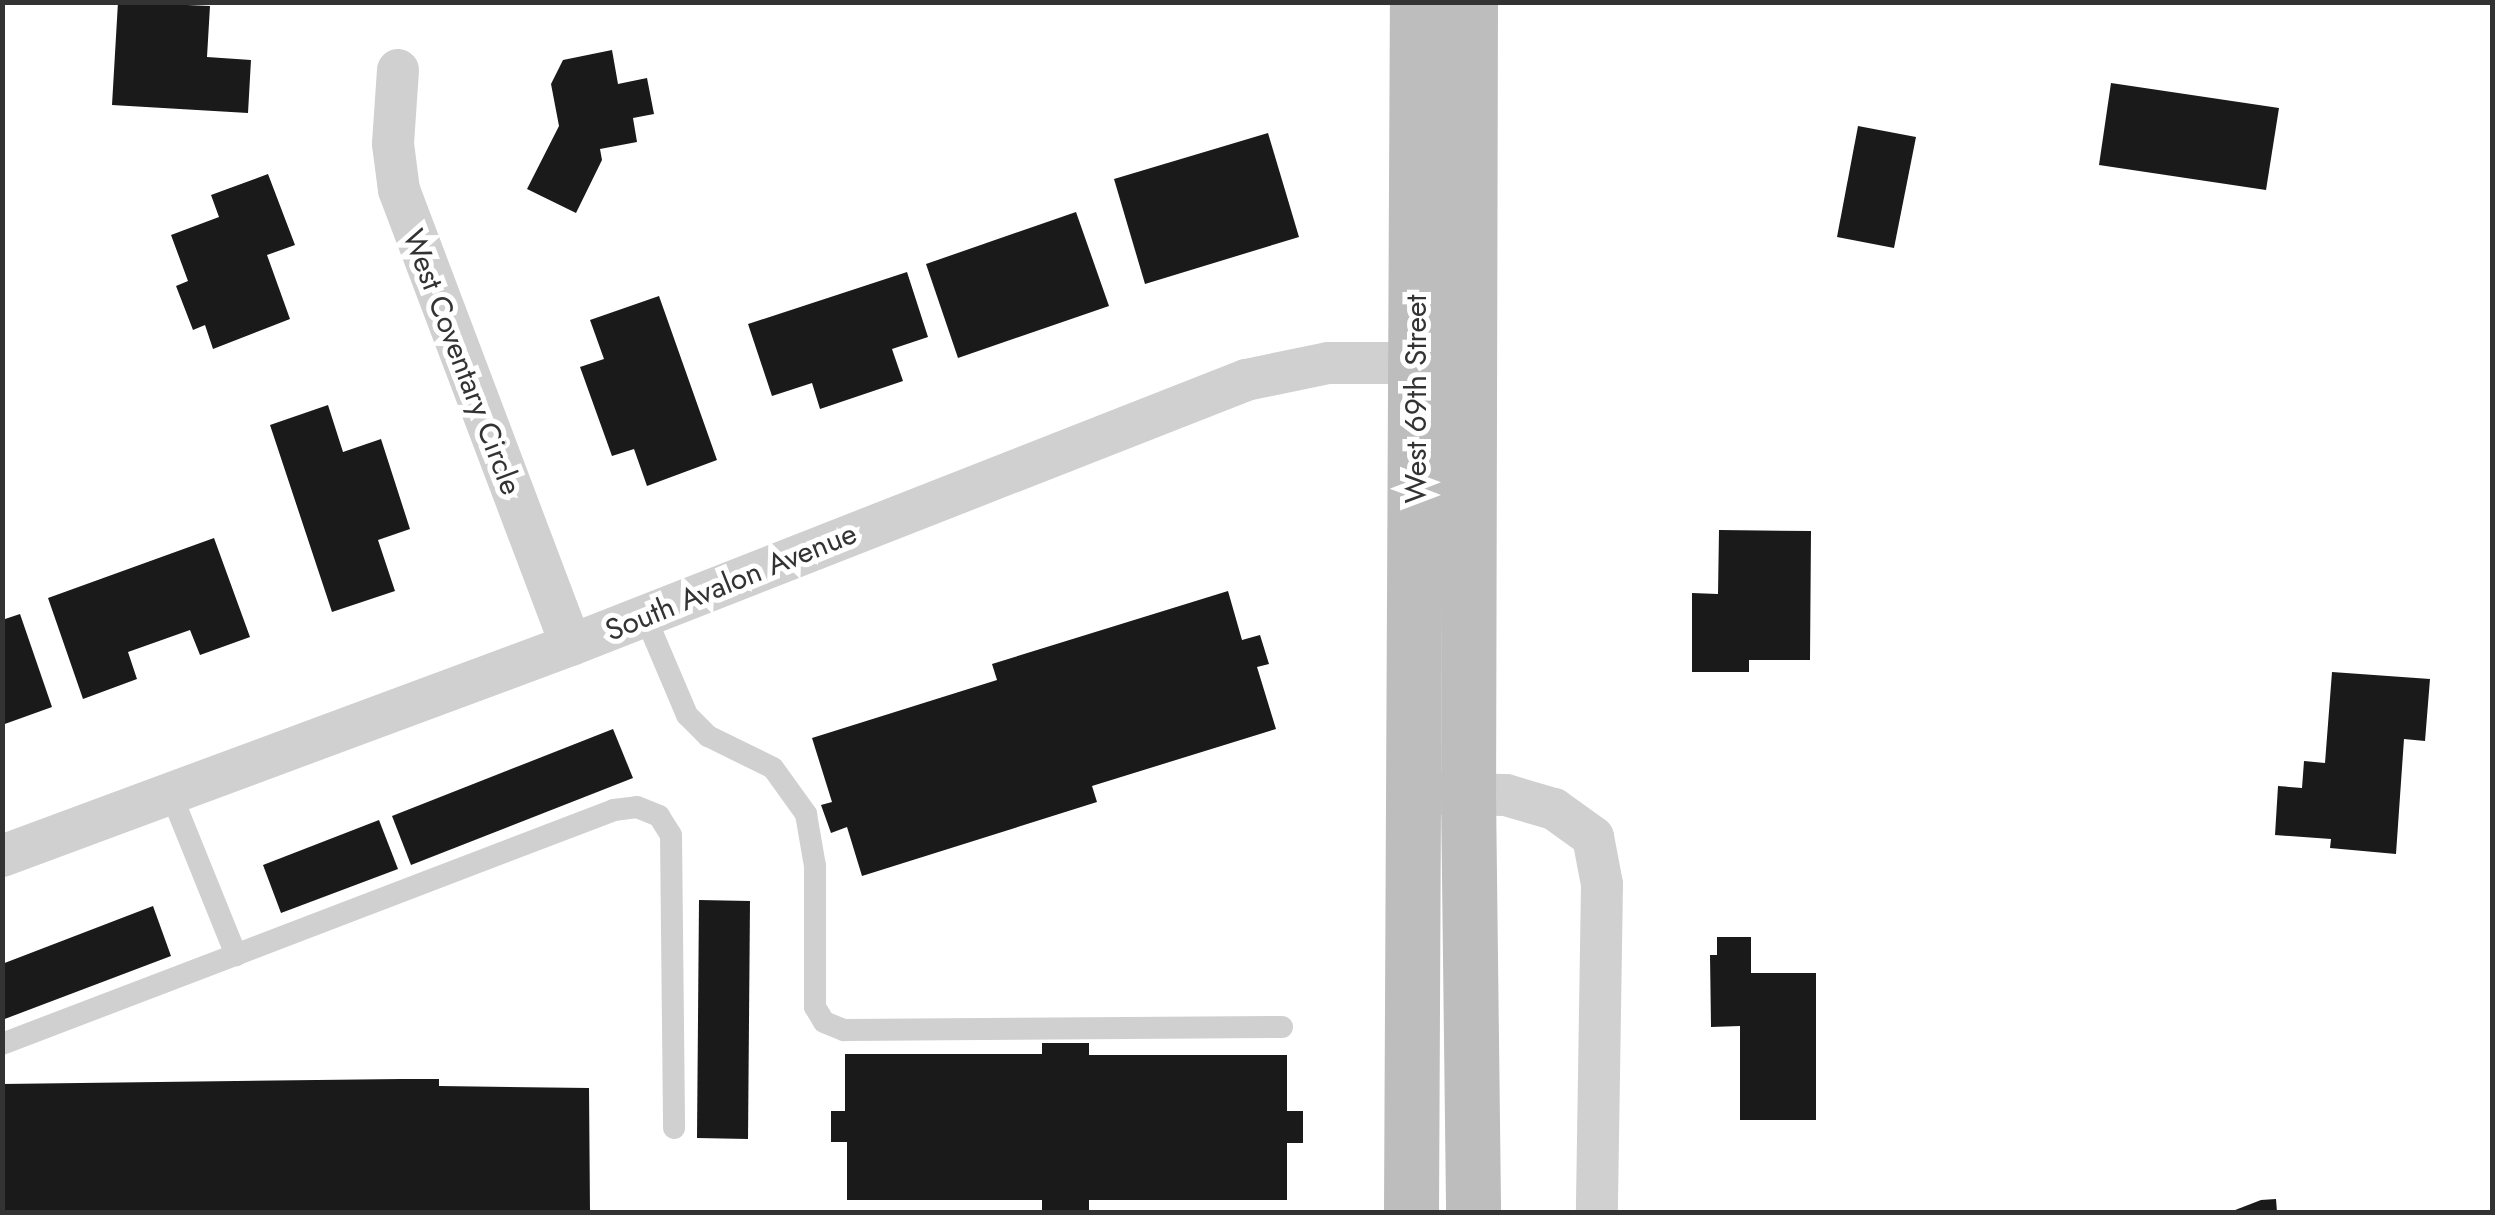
<!DOCTYPE html>
<html>
<head>
<meta charset="utf-8">
<style>
  body { margin:0 }
  #map { position:relative; width:2495px; height:1215px; overflow:hidden; background:#fff; font-family:Jost,sans-serif }
  div>[style] { position:absolute }
  .building>* { inset:0; background:#1a1a1a }
  .lane>* { height:22px; margin:-11px; padding:0 11px; transform-origin:11px; border-radius:11px; background:#d0d0d0 }
  .street>* { height:42px; margin:-21px; padding:0 21px; transform-origin:21px; border-radius:21px; background:#d0d0d0 }
  .secondary>* { height:55px; margin:-27.5px; padding:0 27.5px; transform-origin:27.5px; border-radius:27.5px; background:#bdbdbd }
  span { translate:-50% -50%; white-space:nowrap; text-align:center; line-height:1.15; -webkit-text-stroke:10px #fff; paint-order:stroke }
  .street-label { font-size:30px; color:#333 }
  .frame { position:absolute; inset:0; border:5px solid #333; pointer-events:none }
</style>
</head>
<body>
<div id="map">
  <div class="building">
    <i style="clip-path:polygon(118px 2px,210px 6px,207px 57px,251px 60px,248px 113px,112px 105px)"></i>
    <i style="clip-path:polygon(612px 50px,618px 84px,647px 78px,654px 114px,633px 118px,637px 142px,600px 149px,602px 160px,576px 213px,527px 189px,559px 126px,551px 84px,563px 60px)"></i>
    <i style="clip-path:polygon(2111px 83px,2279px 108px,2266px 190px,2099px 165px)"></i>
    <i style="clip-path:polygon(1858px 126px,1916px 137px,1894px 248px,1837px 237px)"></i>
    <i style="clip-path:polygon(1268px 133px,1299px 237px,1145px 284px,1114px 179px)"></i>
    <i style="clip-path:polygon(268px 174px,295px 245px,267px 255px,290px 319px,213px 349px,205px 325px,193px 330px,176px 286px,188px 281px,171px 235px,219px 217px,211px 195px)"></i>
    <i style="clip-path:polygon(1076px 212px,1109px 306px,958px 358px,926px 264px)"></i>
    <i style="clip-path:polygon(907px 272px,928px 337px,892px 349px,903px 381px,820px 409px,812px 383px,772px 396px,748px 324px)"></i>
    <i style="clip-path:polygon(659px 296px,717px 460px,647px 486px,634px 449px,612px 456px,580px 367px,604px 359px,590px 320px)"></i>
    <i style="clip-path:polygon(328px 405px,343px 452px,381px 439px,410px 529px,378px 540px,395px 591px,332px 612px,270px 425px)"></i>
    <i style="clip-path:polygon(1719px 530px,1811px 531px,1810px 660px,1749px 660px,1749px 672px,1692px 672px,1692px 593px,1718px 594px)"></i>
    <i style="clip-path:polygon(214px 538px,250px 637px,200px 655px,190px 630px,128px 652px,137px 679px,83px 699px,48px 598px)"></i>
    <i style="clip-path:polygon(1228px 591px,1242px 640px,1260px 635px,1269px 664px,1257px 667px,1276px 729px,1092px 786px,1097px 802px,862px 876px,847px 827px,831px 833px,821px 805px,832px 802px,812px 738px,997px 680px,992px 664px)"></i>
    <i style="clip-path:polygon(20px 614px,52px 707px,2px 725px,2px 620px)"></i>
    <i style="clip-path:polygon(2332px 672px,2430px 679px,2425px 741px,2404px 739px,2396px 854px,2330px 848px,2331px 839px,2275px 835px,2278px 786px,2302px 788px,2304px 761px,2325px 763px)"></i>
    <i style="clip-path:polygon(613px 729px,633px 778px,411px 865px,392px 816px)"></i>
    <i style="clip-path:polygon(379px 820px,398px 869px,281px 913px,263px 865px)"></i>
    <i style="clip-path:polygon(699px 900px,750px 901px,748px 1139px,697px 1138px)"></i>
    <i style="clip-path:polygon(153px 906px,171px 956px,2px 1020px,2px 964px)"></i>
    <i style="clip-path:polygon(1717px 937px,1751px 937px,1751px 973px,1816px 973px,1816px 1120px,1740px 1120px,1740px 1026px,1711px 1027px,1710px 955px,1717px 955px)"></i>
    <i style="clip-path:polygon(1042px 1043px,1089px 1043px,1089px 1055px,1287px 1055px,1287px 1111px,1303px 1111px,1303px 1143px,1287px 1143px,1287px 1200px,1089px 1200px,1089px 1212px,1042px 1212px,1042px 1200px,847px 1200px,847px 1142px,831px 1142px,831px 1111px,845px 1111px,845px 1054px,1042px 1054px)"></i>
    <i style="clip-path:polygon(401px 1079px,439px 1079px,439px 1086px,589px 1088px,590px 1212px,2px 1212px,2px 1084px)"></i>
    <i style="clip-path:polygon(2276px 1199px,2277px 1212px,2230px 1212px,2261px 1200px)"></i>
  </div>
  <div class="lane">
    <i style="left:645px;top:616px;width:108px;rotate:67deg"></i>
    <i style="left:687px;top:715px;width:30px;rotate:45deg"></i>
    <i style="left:708px;top:736px;width:72px;rotate:26.2deg"></i>
    <i style="left:773px;top:768px;width:57px;rotate:54.3deg"></i>
    <i style="left:806px;top:814px;width:53px;rotate:80.2deg"></i>
    <i style="left:815px;top:866px;width:141px;rotate:90deg"></i>
    <i style="left:815px;top:1007px;width:17px;rotate:59deg"></i>
    <i style="left:824px;top:1022px;width:22px;rotate:22deg"></i>
    <i style="left:844px;top:1030px;width:438px;rotate:-0.4deg"></i>
    <i style="left:171px;top:794px;width:174px;rotate:68deg"></i>
    <i style="left:2px;top:1044px;width:655px;rotate:-20.92deg"></i>
    <i style="left:614px;top:810px;width:23px;rotate:-7deg"></i>
    <i style="left:637px;top:807px;width:24px;rotate:22deg"></i>
    <i style="left:659px;top:816px;width:22px;rotate:58deg"></i>
    <i style="left:671px;top:835px;width:293px;rotate:89.4deg"></i>
  </div>
  <div class="street">
    <i style="left:398px;top:70px;width:74px;rotate:93.9deg"></i>
    <i style="left:393px;top:144px;width:46px;rotate:82.6deg"></i>
    <i style="left:399px;top:190px;width:486px;rotate:69.3deg"></i>
    <i style="left:1439px;top:794px;width:67px;rotate:0.9deg"></i>
    <i style="left:1506px;top:795px;width:50px;rotate:16.3deg"></i>
    <i style="left:1554px;top:809px;width:48px;rotate:35.7deg"></i>
    <i style="left:1593px;top:837px;width:48px;rotate:79.2deg"></i>
    <i style="left:1602px;top:884px;width:328px;rotate:90.9deg"></i>
    <i style="left:2px;top:856px;width:607px;rotate:-20.35deg"></i>
    <i style="left:571px;top:645px;width:725px;rotate:-21.43deg"></i>
    <i style="left:1246px;top:380px;width:84px;rotate:-11.7deg"></i>
    <i style="left:1328px;top:363px;width:116px"></i>
  </div>
  <div class="secondary">
    <i style="left:1470px;top:2px;width:792px;rotate:90.14deg"></i>
    <i style="left:1468px;top:794px;width:418px;rotate:89.3deg"></i>
    <i style="left:1411px;top:1212px;width:1210px;rotate:-89.72deg"></i>
  </div>
  <div class="street-label">
    <span style="left:462px;top:362px;rotate:69deg">West Coventary Circle</span>
    <span style="left:1416px;top:399px;rotate:-90deg">West 69th Street</span>
    <span style="left:731px;top:582px;rotate:-22deg">South Avalon Avenue</span>
  </div>
  <div class="frame"></div>
</div>
</body>
</html>
